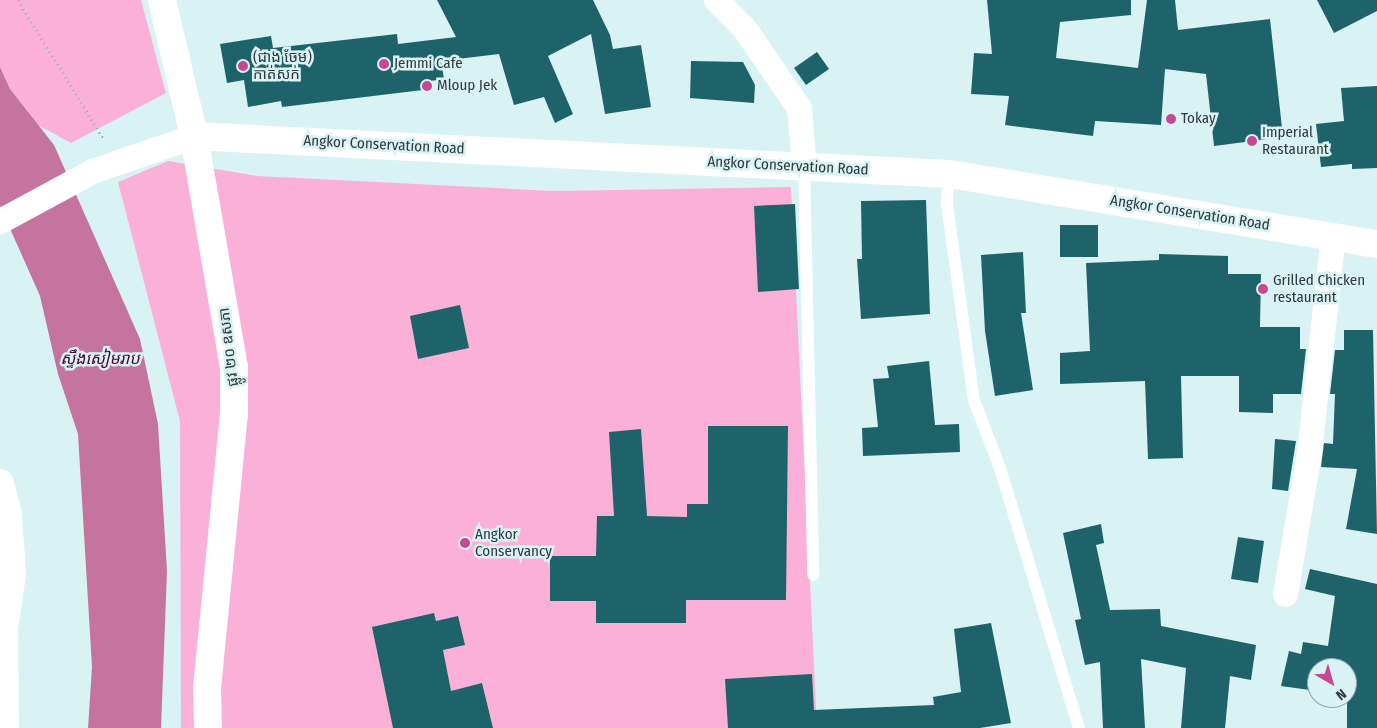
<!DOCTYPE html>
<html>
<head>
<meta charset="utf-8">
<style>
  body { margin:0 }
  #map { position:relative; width:1377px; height:728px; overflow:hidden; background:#d9f2f4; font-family:"Fira Sans Condensed","Noto Sans Khmer",sans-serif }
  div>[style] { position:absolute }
  .green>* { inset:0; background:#fbb1d7 }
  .water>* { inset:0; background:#c4749e }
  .building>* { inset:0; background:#1e636a }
  .path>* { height:3px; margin-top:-1.5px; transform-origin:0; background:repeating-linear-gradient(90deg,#9baeb0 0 1px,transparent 0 5px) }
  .lane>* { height:12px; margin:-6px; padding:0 6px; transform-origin:6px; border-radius:6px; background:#fff }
  .street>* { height:25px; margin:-12.5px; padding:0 12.5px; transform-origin:12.5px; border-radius:12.5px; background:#fff }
  .secondary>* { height:28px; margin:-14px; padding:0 14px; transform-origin:14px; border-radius:14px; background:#fff }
  .dots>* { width:14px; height:14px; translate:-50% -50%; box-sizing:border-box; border:2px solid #d9f2f4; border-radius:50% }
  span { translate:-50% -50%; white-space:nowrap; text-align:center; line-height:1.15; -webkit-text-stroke:5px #d9f2f4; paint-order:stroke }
  .poi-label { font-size:15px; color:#30393b }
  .left { translate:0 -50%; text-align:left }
  .street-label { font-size:15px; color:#30393b }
  .water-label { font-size:16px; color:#4d0334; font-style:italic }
  .north { position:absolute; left:1307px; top:658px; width:50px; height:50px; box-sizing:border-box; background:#d9f2f4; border:1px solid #95a8aa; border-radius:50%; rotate:142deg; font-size:14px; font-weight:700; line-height:20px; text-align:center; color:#30393b }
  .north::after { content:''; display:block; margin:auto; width:18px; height:22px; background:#c74793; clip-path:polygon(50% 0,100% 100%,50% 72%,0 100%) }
</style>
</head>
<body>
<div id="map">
  <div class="green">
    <i style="clip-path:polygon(0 0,141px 0,166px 93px,71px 143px,38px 125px,10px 89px,0 67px)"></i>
    <i style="clip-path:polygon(168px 161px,257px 176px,555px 191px,791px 187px,817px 728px,181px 728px,180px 421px,118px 182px)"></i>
  </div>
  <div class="water">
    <i style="clip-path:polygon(0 67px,10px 89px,54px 145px,140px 339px,158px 424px,167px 571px,161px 728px,88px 728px,92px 667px,78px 434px,58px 374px,40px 296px,0 206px)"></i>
  </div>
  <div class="building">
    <i style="clip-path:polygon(437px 0,593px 0,610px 35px,613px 49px,641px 45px,651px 107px,605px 114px,591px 34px,548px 56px,573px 114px,555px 123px,544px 97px,514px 105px,499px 54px,441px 61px,444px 79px,430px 81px,431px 89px,282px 107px,281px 101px,248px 107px,244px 80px,227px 83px,220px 44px,271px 36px,273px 48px,397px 34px,398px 44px,456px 37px)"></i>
    <i style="clip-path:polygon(987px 0,1131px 0,1131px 15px,1060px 22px,1056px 58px,1138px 68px,1147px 0,1175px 0,1178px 30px,1270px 19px,1283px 137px,1214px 146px,1206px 74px,1165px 69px,1161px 125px,1095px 121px,1093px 136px,1005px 125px,1009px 96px,971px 94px,974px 53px,992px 54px)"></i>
    <i style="clip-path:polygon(1317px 0,1377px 0,1377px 11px,1334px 33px)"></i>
    <i style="clip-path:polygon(817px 52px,829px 69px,806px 85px,794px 68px)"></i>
    <i style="clip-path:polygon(691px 61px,743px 62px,755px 85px,754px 103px,690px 98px)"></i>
    <i style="clip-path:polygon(1377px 86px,1377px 168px,1352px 169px,1352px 164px,1321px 167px,1316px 124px,1344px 121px,1341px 88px)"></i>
    <i style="clip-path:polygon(926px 200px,930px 314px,861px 319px,857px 259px,862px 259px,861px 201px)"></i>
    <i style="clip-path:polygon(795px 204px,799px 289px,758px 292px,754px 206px)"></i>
    <i style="clip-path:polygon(1060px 225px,1098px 225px,1098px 257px,1060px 257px)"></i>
    <i style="clip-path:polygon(1023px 252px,1026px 313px,1021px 313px,1033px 390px,995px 396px,985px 331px,981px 255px)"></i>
    <i style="clip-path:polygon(1159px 254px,1228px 256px,1228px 274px,1261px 274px,1260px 327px,1300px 327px,1300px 349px,1306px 349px,1301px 394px,1273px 394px,1273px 413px,1239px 412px,1239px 376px,1181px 376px,1183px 458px,1148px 459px,1145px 381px,1060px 384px,1060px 353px,1090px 351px,1086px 263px,1159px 260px)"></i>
    <i style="clip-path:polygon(460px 305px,469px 348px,418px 359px,410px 316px)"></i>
    <i style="clip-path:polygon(1344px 330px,1373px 330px,1377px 534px,1346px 529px,1357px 469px,1321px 467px,1324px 443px,1333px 444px,1335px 394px,1330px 394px,1335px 350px,1344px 350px)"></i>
    <i style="clip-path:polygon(929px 361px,935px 425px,959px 424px,960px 452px,863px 456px,862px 428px,878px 427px,873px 379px,889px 378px,887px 366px)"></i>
    <i style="clip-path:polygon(708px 426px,788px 426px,786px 600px,686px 600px,686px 623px,596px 623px,596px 601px,550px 601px,550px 556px,596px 556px,597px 516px,614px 516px,609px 432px,641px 429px,647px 516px,687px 517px,687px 504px,708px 504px)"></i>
    <i style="clip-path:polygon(1275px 439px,1296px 441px,1288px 491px,1272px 489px)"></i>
    <i style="clip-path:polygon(1101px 524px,1104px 543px,1096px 545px,1110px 610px,1160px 609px,1161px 626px,1256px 645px,1251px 680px,1230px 676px,1225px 728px,1181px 728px,1186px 668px,1141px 659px,1145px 728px,1103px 728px,1100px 662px,1085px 665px,1075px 620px,1081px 619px,1063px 533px)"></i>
    <i style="clip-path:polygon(1238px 537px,1264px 541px,1258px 583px,1231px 579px)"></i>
    <i style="clip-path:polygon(1310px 569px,1377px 584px,1377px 728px,1347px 728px,1347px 668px,1317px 668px,1317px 691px,1281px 686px,1289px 651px,1301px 654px,1303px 642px,1328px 646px,1335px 596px,1305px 589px)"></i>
    <i style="clip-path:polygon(434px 613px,436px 621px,458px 616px,465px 645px,443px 650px,451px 691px,482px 683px,493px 728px,393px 728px,372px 627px)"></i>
    <i style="clip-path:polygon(991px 623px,1011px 723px,980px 728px,728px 728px,725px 679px,812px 674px,814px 710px,934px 705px,933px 697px,961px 692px,954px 629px)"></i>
  </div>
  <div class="path">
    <i style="left:18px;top:0;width:164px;rotate:58.4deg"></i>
  </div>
  <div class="lane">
    <i style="left:804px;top:166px;width:409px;rotate:88.7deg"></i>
    <i style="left:949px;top:174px;width:30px;rotate:94deg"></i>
    <i style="left:947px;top:204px;width:198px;rotate:82.2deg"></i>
    <i style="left:974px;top:400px;width:73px;rotate:69.1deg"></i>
    <i style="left:1000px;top:468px;width:272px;rotate:73.1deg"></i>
  </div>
  <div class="street">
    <i style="left:716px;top:0;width:40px;rotate:45deg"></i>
    <i style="left:744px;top:28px;width:97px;rotate:55.5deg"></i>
    <i style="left:799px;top:108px;width:58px;rotate:85.1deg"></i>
    <i style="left:0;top:221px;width:105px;rotate:-28.5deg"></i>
    <i style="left:92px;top:171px;width:108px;rotate:-18.9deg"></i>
    <i style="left:1285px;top:594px;width:144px;rotate:-80.4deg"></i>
    <i style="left:1309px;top:452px;width:217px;rotate:-83.7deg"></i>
  </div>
  <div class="secondary">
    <i style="left:162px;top:0;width:140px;rotate:76.8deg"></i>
    <i style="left:194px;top:136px;width:235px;rotate:80.2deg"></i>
    <i style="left:234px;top:368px;width:45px;rotate:90deg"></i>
    <i style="left:234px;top:413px;width:276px;rotate:95.6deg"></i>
    <i style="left:207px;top:688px;width:40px;rotate:88.6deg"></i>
    <i style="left:194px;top:136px;width:756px;rotate:2.88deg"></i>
    <i style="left:949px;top:174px;width:434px;rotate:9.3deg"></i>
    <i style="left:0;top:483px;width:33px;rotate:76deg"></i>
    <i style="left:8px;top:515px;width:59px;rotate:86.1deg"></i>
    <i style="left:12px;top:574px;width:55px;rotate:98.4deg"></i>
    <i style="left:4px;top:628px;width:100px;rotate:89.4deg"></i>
  </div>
  <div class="dots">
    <i style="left:384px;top:64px;background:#c74793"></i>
    <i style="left:243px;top:66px;background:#c74793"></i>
    <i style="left:427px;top:86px;background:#c74793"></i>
    <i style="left:1171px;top:119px;background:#c74793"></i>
    <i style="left:1252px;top:141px;background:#c74793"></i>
    <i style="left:1263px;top:289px;background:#c74793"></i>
    <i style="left:465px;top:543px;background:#c74793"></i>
  </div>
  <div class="poi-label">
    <span class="left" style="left:253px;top:66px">(ជាង ចែម)<br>កាត់សក់</span>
    <span class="left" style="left:394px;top:64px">Jemmi Cafe</span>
    <span class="left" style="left:437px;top:86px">Mloup Jek</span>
    <span class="left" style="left:1181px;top:119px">Tokay</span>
    <span class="left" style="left:1262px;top:141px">Imperial<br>Restaurant</span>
    <span class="left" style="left:1273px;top:289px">Grilled Chicken<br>restaurant</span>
    <span class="left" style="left:475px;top:543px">Angkor<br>Conservancy</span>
  </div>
  <div class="street-label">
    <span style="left:384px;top:145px;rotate:3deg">Angkor Conservation Road</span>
    <span style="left:788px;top:166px;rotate:3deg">Angkor Conservation Road</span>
    <span style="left:1190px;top:213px;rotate:9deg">Angkor Conservation Road</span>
    <span style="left:229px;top:347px;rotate:-97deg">ផ្លូវ ២០ ឧសភា</span>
  </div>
  <div class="water-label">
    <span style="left:100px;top:359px">ស្ទឹងសៀមរាប</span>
  </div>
  <div class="north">N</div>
</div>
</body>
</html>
